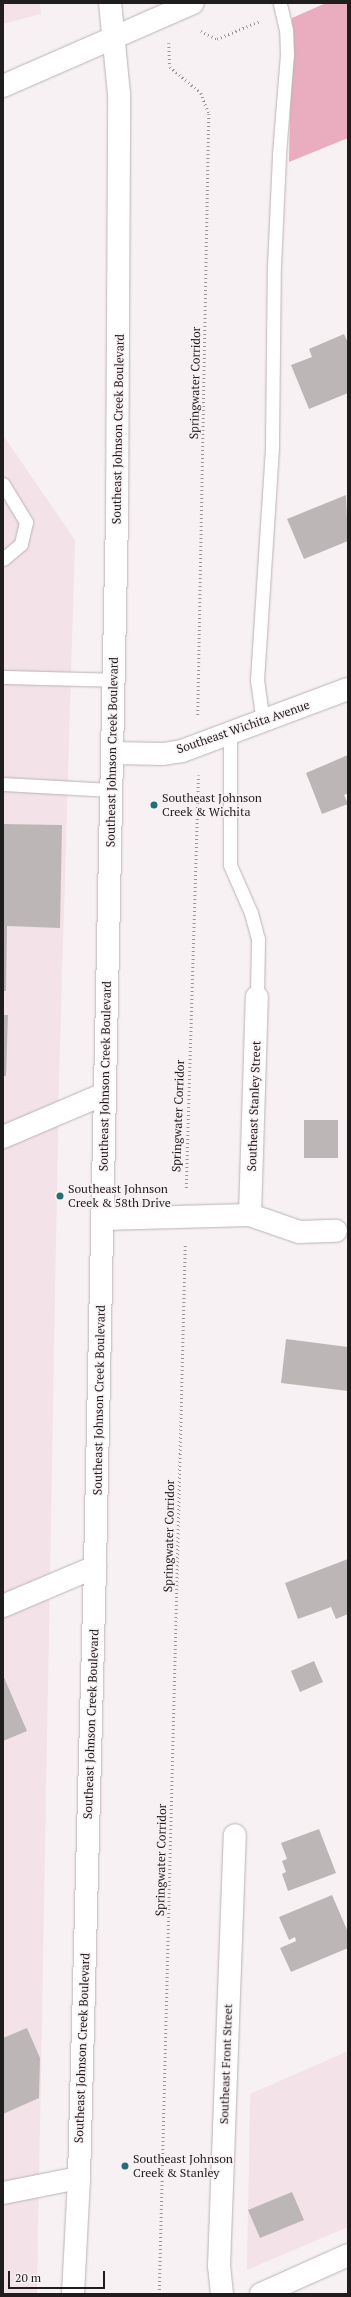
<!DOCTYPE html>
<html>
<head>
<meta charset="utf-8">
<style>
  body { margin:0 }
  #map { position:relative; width:351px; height:2297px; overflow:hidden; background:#f8f1f3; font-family:"PT Serif",serif }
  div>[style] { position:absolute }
  .built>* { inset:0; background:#f3e3e8 }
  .forest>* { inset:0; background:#e9adbf }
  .building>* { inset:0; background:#bcb6b7 }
  .path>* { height:2.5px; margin-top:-1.25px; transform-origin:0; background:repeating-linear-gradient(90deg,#999495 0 1px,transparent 0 4px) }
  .roads { filter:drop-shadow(0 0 1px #bab3b5) drop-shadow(0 0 1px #bab3b5) }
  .lane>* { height:13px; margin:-6.5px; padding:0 6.5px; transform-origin:6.5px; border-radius:6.5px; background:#fff }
  .street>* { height:22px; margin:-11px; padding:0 11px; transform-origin:11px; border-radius:11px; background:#fff }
  .secondary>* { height:22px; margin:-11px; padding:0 11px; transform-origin:11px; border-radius:11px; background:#fff }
  .primary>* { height:22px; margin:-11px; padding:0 11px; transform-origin:11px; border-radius:11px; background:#fff }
  .dots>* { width:11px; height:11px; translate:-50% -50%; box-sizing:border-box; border:2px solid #f8f1f3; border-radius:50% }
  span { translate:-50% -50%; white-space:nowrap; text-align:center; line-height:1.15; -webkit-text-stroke:3px #f8f1f3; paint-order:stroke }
  .street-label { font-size:12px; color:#201d1e }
  .poi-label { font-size:12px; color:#201d1e }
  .left { translate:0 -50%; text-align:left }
  .frame { position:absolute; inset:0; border:4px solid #201d1e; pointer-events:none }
  .scale { position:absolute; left:8px; top:2271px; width:97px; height:18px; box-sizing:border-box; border:2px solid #201d1e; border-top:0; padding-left:5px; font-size:12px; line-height:14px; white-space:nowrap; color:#201d1e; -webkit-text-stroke:3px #f8f1f3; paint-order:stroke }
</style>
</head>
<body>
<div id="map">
  <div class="built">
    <i style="clip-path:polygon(3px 3px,40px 3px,41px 14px,3px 24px)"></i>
    <i style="clip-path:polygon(3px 435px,75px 540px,59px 1080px,37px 2294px,3px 2294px)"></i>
    <i style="clip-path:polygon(348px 2051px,348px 2227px,247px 2270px,250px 2094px)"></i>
  </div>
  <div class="forest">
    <i style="clip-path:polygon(326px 3px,348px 3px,348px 138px,289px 162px,292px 18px)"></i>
  </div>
  <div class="building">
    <i style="clip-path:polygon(344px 334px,348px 343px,348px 393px,309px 409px,291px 365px,312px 357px,309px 349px)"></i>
    <i style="clip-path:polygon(346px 495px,348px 541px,304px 559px,287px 519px)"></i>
    <i style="clip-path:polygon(348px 755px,348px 793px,344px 795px,348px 804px,322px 814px,306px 773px)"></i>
    <i style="clip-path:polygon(3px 824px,62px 825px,60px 928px,7px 926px,6px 991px,3px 991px)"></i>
    <i style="clip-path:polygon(3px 1015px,8px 1015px,6px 1076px,3px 1076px)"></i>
    <i style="clip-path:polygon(304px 1120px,338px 1120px,338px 1158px,304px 1158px)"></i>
    <i style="clip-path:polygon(286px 1339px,348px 1347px,348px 1391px,281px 1383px)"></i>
    <i style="clip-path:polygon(348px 1559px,348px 1614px,336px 1619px,331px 1607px,298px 1619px,285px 1583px)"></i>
    <i style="clip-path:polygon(314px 1661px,323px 1682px,300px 1692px,291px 1671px)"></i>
    <i style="clip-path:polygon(3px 1675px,27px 1731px,3px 1741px)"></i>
    <i style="clip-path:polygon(319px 1829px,336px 1873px,288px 1891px,282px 1874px,286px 1872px,282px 1861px,287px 1859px,281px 1843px)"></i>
    <i style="clip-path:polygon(332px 1895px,348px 1932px,348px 1948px,291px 1972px,280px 1948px,296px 1941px,295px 1937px,289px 1940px,279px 1917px)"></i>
    <i style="clip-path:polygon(27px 2028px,40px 2058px,39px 2098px,3px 2114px,3px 2038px)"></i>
    <i style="clip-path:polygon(292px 2192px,304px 2220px,260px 2238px,248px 2210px)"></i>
  </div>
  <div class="path">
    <i style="left:201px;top:31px;width:18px;rotate:27deg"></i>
    <i style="left:217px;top:39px;width:47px;rotate:-22.7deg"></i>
    <i style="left:169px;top:43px;width:24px;rotate:88deg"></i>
    <i style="left:170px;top:67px;width:40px;rotate:40deg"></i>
    <i style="left:201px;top:93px;width:22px;rotate:69deg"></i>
    <i style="left:209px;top:114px;width:601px;rotate:91.05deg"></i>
    <i style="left:186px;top:1188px;width:413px;rotate:-88.3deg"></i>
    <i style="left:159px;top:2294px;width:1049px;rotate:-88.58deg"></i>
  </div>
  <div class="roads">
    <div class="lane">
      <i style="left:3px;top:484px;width:44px;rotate:58.8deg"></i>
      <i style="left:26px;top:522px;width:23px;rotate:103deg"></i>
      <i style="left:21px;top:544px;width:23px;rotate:140deg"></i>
      <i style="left:3px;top:677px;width:111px;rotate:1.5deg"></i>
      <i style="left:263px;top:722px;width:42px;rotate:-98.1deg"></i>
      <i style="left:257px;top:680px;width:235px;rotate:-86.3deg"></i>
      <i style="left:272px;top:445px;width:179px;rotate:-89.4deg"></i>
      <i style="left:274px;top:266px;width:112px;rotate:-87.4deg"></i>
      <i style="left:279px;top:154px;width:99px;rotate:-85.4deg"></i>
      <i style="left:287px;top:55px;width:25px;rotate:-92deg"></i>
      <i style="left:286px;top:30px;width:28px;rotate:-103deg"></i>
      <i style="left:230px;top:734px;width:131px;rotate:90deg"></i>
      <i style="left:230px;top:865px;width:52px;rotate:66.4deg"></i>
      <i style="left:251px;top:913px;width:27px;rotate:75deg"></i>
      <i style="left:258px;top:939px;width:58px;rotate:91deg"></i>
      <i style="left:3px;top:784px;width:108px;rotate:3.2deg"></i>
    </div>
    <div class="street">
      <i style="left:112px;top:753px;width:51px;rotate:1.1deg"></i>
      <i style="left:163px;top:754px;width:19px;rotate:-9deg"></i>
      <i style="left:182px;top:751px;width:177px;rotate:-20.5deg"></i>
      <i style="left:3px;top:1137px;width:110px;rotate:-23.1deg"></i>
      <i style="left:250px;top:1215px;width:218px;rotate:-88.2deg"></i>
      <i style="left:103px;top:1219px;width:147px;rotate:-1.6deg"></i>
      <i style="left:250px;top:1215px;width:52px;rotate:19.1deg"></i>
      <i style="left:299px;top:1232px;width:37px;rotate:-2deg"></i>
      <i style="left:3px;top:1606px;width:100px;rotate:-23deg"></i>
      <i style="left:3px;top:2193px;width:77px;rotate:-11.2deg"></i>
      <i style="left:222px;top:2294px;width:28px;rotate:-96deg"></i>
      <i style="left:219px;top:2266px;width:431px;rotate:-87.9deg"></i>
    </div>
    <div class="secondary">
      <i style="left:3px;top:86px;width:207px;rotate:-23.6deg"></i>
      <i style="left:261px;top:2294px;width:95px;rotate:-24.1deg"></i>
    </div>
    <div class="primary">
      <i style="left:73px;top:2294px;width:116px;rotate:-87deg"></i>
      <i style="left:79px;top:2178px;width:611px;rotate:-88.5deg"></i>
      <i style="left:95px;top:1567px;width:1049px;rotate:-88.8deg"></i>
      <i style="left:117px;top:518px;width:424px;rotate:-89.7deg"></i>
      <i style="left:119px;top:94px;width:91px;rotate:-95.6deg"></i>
    </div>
  </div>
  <div class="dots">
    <i style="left:154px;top:805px;background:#256d78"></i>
    <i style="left:60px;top:1196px;background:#256d78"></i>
    <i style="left:125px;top:2166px;background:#256d78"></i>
  </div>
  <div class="street-label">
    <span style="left:195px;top:383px;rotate:-89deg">Springwater Corridor</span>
    <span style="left:118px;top:429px;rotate:-89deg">Southeast Johnson Creek Boulevard</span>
    <span style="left:243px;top:727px;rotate:-19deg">Southeast Wichita Avenue</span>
    <span style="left:112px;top:752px;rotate:-89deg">Southeast Johnson Creek Boulevard</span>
    <span style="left:105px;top:1076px;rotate:-89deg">Southeast Johnson Creek Boulevard</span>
    <span style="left:254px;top:1106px;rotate:-88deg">Southeast Stanley Street</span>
    <span style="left:178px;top:1116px;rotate:-88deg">Springwater Corridor</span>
    <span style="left:99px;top:1400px;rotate:-89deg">Southeast Johnson Creek Boulevard</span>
    <span style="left:169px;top:1536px;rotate:-89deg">Springwater Corridor</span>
    <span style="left:91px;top:1724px;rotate:-88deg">Southeast Johnson Creek Boulevard</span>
    <span style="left:161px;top:1860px;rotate:-89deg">Springwater Corridor</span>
    <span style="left:82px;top:2048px;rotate:-88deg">Southeast Johnson Creek Boulevard</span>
    <span style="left:226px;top:2064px;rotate:-88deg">Southeast Front Street</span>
  </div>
  <div class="poi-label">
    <span class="left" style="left:162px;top:805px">Southeast Johnson<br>Creek &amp; Wichita</span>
    <span class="left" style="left:68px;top:1196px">Southeast Johnson<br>Creek &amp; 58th Drive</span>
    <span class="left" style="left:133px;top:2166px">Southeast Johnson<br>Creek &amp; Stanley</span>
  </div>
  <div class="frame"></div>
  <div class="scale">20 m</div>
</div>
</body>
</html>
